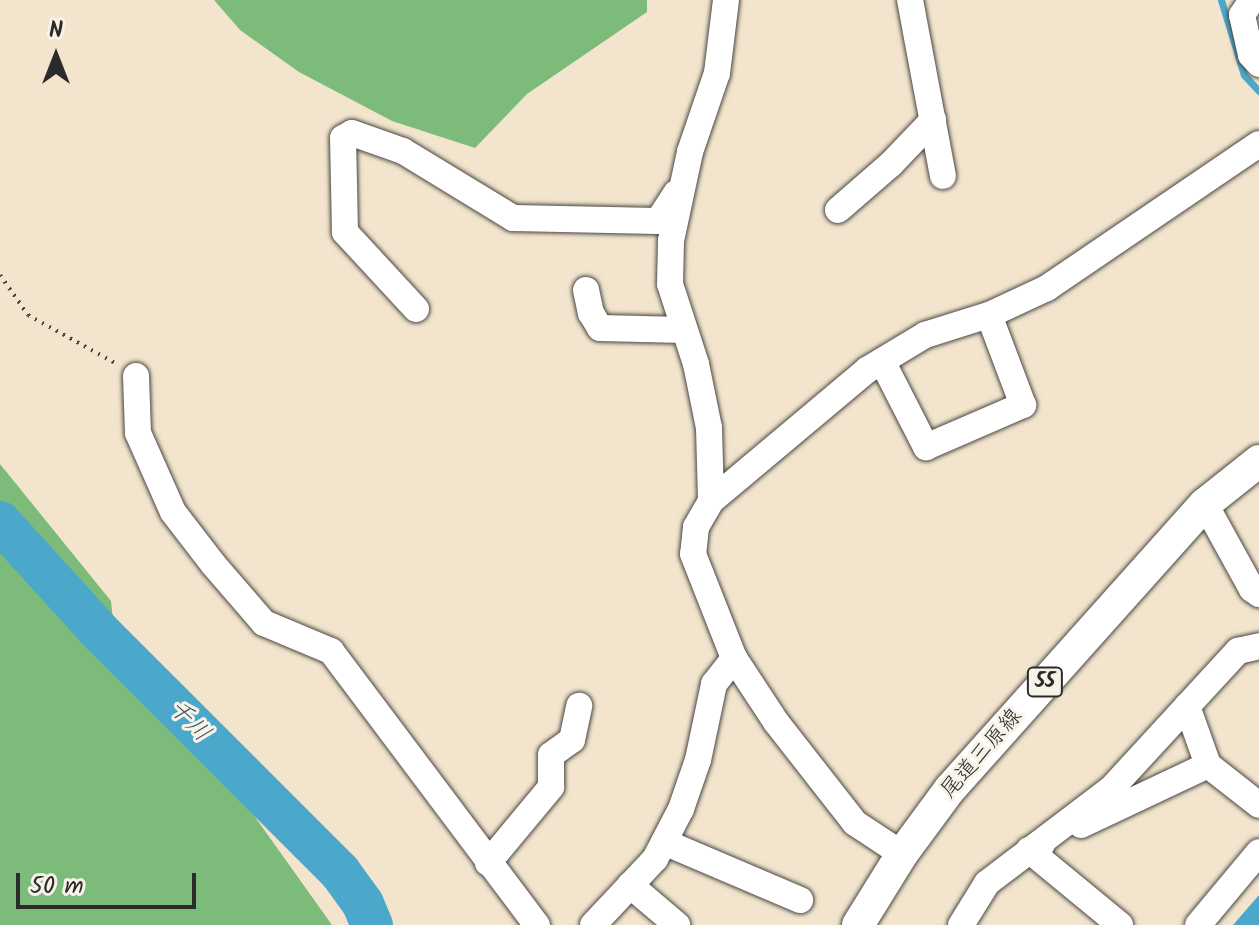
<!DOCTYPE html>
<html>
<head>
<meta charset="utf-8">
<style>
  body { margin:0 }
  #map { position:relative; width:1259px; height:925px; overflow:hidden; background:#f3e5cd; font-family:Kalam,"Klee One",sans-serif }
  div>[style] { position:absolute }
  .forest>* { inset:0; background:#7dbb7b }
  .water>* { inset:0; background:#4ca8cb }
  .stream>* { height:7px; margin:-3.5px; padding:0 3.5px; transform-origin:3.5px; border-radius:3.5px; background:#4ca8cb }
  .river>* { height:42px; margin:-21px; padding:0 21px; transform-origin:21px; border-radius:21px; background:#4ca8cb }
  .path>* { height:4px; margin-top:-2px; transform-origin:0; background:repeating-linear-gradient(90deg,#494743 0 2px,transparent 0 8px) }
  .roads { filter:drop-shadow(0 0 2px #494743) drop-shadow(0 0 2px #494743) }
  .minor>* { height:26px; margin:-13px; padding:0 13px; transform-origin:13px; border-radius:13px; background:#fff }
  .major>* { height:32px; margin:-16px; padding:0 16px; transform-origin:16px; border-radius:16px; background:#fff }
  span { translate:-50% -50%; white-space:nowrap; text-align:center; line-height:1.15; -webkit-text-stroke:6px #f7f3e8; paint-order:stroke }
  .shield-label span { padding:2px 6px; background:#f7f3e8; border:2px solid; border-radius:6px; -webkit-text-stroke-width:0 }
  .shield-label { font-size:20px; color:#2b2b2b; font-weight:700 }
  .street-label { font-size:22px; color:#2b2b2b }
  .water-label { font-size:24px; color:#375763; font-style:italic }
  .north { position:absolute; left:16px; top:16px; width:80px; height:80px; -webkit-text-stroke:6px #f7f3e8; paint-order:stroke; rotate:0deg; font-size:22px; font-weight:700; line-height:32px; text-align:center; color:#2b2b2b }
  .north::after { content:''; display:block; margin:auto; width:28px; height:36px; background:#2b2b2b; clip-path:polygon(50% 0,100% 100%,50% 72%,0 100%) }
  .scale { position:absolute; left:16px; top:873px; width:180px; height:36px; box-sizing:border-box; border:4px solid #2b2b2b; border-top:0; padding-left:10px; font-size:24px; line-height:28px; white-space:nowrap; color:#2b2b2b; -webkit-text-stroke:6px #f7f3e8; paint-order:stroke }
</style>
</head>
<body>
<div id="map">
  <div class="forest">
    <i style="clip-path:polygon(214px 0,647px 0,647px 12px,527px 94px,475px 148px,392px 121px,299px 72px,240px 30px)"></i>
    <i style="clip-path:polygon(0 464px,111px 601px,117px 659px,248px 807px,332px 925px,0 925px)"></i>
  </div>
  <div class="water">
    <i style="clip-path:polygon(1259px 895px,1259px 925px,1233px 925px)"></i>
  </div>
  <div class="stream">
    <i style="left:1221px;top:0;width:78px;rotate:73deg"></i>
    <i style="left:1244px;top:75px;width:22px;rotate:47deg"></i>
  </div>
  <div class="river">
    <i style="left:0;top:522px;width:153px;rotate:47.7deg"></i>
    <i style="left:103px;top:635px;width:335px;rotate:45deg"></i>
    <i style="left:340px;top:872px;width:39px;rotate:54deg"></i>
    <i style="left:363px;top:904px;width:23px;rotate:67deg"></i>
  </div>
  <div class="path">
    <i style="left:0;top:275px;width:49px;rotate:55deg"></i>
    <i style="left:28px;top:315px;width:102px;rotate:28.8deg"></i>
  </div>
  <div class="roads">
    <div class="minor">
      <i style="left:726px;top:0;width:74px;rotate:97deg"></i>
      <i style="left:717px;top:73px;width:83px;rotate:108.9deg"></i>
      <i style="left:690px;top:152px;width:91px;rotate:102.1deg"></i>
      <i style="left:671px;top:241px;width:43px;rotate:91.3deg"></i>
      <i style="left:670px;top:284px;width:84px;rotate:72deg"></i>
      <i style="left:696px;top:364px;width:65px;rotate:78.5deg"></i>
      <i style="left:709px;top:428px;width:73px;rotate:88.4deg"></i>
      <i style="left:711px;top:501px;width:30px;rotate:120deg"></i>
      <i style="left:696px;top:527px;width:27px;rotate:96deg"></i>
      <i style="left:693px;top:554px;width:112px;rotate:68.5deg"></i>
      <i style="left:734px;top:658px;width:77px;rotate:56.7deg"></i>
      <i style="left:776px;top:722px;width:128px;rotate:52deg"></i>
      <i style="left:855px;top:823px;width:56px;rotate:33.4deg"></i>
      <i style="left:910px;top:0;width:179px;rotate:79.4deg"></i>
      <i style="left:1252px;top:0;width:18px;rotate:124deg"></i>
      <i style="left:1242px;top:15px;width:41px;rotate:77.3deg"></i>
      <i style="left:1251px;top:55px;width:12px;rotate:48deg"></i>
      <i style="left:838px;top:210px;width:70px;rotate:-41deg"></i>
      <i style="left:891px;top:164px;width:61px;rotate:-46.3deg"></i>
      <i style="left:586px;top:290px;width:24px;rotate:78deg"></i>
      <i style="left:591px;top:313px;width:17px;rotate:59deg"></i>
      <i style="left:600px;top:328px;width:84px;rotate:1.4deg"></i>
      <i style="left:416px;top:309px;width:105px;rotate:-132.7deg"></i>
      <i style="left:345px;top:232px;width:94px;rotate:-91.2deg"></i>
      <i style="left:343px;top:138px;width:10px;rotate:-29deg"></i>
      <i style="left:352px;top:133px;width:54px;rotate:19.4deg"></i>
      <i style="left:403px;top:151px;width:129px;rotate:31.3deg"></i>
      <i style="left:513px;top:218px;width:145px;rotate:1.2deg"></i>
      <i style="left:658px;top:221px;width:33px;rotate:-57deg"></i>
      <i style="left:882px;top:361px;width:97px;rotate:62.9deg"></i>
      <i style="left:926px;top:447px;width:106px;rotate:-23.4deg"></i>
      <i style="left:1023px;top:405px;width:96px;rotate:-110.7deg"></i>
      <i style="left:136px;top:376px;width:57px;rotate:88deg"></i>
      <i style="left:138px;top:433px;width:86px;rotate:66.1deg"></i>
      <i style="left:173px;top:512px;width:66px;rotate:52.4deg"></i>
      <i style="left:213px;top:564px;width:78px;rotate:49.2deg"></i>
      <i style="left:264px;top:623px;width:73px;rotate:22.7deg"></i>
      <i style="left:331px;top:651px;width:343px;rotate:53.1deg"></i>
      <i style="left:711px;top:501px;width:204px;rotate:-40deg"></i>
      <i style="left:867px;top:370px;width:68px;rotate:-31.1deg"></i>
      <i style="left:925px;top:335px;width:67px;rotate:-17.4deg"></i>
      <i style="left:989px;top:315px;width:64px;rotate:-25deg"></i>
      <i style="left:1047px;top:288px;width:256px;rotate:-34.2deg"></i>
      <i style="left:1205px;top:504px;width:97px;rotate:61.1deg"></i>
      <i style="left:1252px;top:589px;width:9px;rotate:36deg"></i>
      <i style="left:1187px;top:706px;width:63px;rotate:70.4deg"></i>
      <i style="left:1081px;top:825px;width:140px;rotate:-25.3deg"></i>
      <i style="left:1208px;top:765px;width:65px;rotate:38.1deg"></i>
      <i style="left:664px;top:842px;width:148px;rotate:23.1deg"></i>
      <i style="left:1042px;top:844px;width:14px;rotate:155deg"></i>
      <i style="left:1029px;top:850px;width:118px;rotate:39.5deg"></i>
      <i style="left:488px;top:863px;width:99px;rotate:-50.3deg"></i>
      <i style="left:551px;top:787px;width:32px;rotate:-90deg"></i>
      <i style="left:551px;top:755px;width:26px;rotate:-36deg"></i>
      <i style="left:572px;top:740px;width:35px;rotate:-78deg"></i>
      <i style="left:630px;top:885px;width:62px;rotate:40.4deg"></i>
      <i style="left:593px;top:925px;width:91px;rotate:-46.8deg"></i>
      <i style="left:655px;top:859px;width:56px;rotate:-62.5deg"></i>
      <i style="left:681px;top:809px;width:52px;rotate:-70.9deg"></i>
      <i style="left:698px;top:760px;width:78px;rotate:-78.1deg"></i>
      <i style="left:714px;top:684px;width:33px;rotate:-52deg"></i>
      <i style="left:961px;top:925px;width:49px;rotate:-58.2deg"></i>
      <i style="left:987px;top:883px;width:156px;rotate:-37.2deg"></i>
      <i style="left:1111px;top:789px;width:188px;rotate:-47.4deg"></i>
      <i style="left:1238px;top:651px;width:22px;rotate:-13deg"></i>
      <i style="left:1198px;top:925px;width:95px;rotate:-50.1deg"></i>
    </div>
    <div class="major">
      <i style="left:858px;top:925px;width:84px;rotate:-58.2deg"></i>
      <i style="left:902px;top:854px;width:81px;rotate:-53.6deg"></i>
      <i style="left:950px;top:789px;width:382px;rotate:-48.2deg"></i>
      <i style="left:1205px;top:504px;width:69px;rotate:-38.5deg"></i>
    </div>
  </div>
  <div class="shield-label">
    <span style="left:1045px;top:682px">55</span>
  </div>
  <div class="street-label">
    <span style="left:982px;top:754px;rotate:-49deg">尾道三原線</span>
  </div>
  <div class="water-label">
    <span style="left:189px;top:721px;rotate:45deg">千川</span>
  </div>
  <div class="north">N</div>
  <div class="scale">50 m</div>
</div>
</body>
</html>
